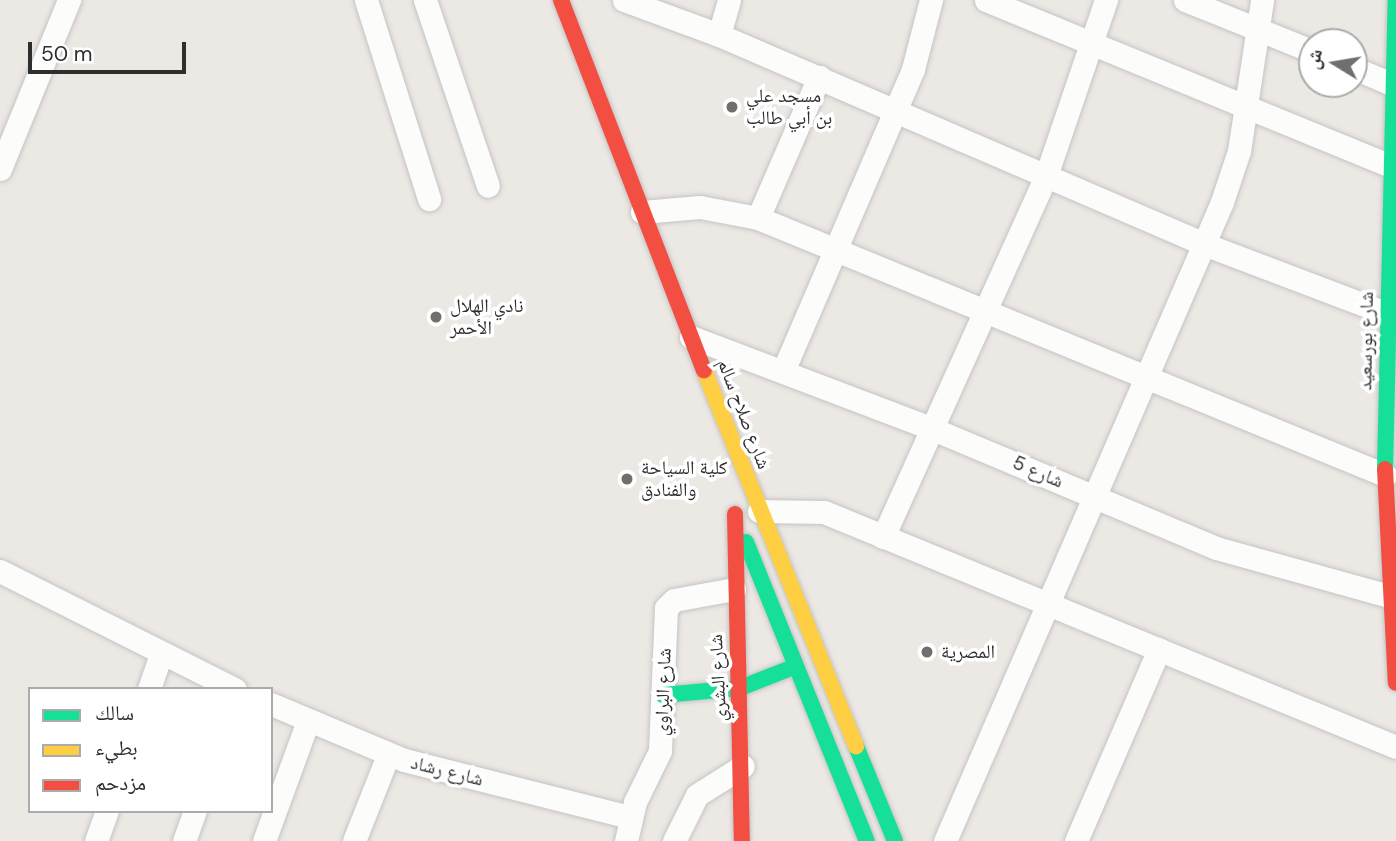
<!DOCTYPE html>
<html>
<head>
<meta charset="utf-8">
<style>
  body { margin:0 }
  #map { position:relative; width:1396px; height:841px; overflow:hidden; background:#ece8e4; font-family:"DM Sans","Noto Naskh Arabic",sans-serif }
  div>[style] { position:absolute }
  .roads { filter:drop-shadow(0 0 2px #c5c4c5) drop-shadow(0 0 2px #c5c4c5) }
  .street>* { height:23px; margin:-11.5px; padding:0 11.5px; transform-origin:11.5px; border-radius:11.5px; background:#fcfcfb }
  .fast>* { height:16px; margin:-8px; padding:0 8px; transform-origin:8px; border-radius:8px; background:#16e098 }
  .slow>* { height:16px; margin:-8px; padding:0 8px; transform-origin:8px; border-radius:8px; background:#ffcf43 }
  .jam>* { height:16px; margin:-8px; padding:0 8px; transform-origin:8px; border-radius:8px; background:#f24e42 }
  .dots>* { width:19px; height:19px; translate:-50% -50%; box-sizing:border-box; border:4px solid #fff; border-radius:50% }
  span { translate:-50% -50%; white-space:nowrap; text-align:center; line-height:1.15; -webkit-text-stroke:7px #fff; paint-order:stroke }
  .poi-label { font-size:19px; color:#2e2e2e }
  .left { translate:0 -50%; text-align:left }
  .street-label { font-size:19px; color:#2e2e2e }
  .legend { position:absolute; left:28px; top:687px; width:245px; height:126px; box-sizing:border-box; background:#fff; border:2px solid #ababab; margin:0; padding:9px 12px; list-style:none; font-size:21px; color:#2e2e2e }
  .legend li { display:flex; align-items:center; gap:14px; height:35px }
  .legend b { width:35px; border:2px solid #ababab }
  .north { position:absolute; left:1298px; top:28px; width:70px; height:70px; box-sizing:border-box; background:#fff; border:2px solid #ababab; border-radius:50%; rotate:281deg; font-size:19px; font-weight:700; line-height:28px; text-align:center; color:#2e2e2e }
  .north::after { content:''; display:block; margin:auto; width:24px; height:32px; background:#706f6e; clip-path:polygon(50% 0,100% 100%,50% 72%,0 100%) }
  .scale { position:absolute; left:28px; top:42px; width:158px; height:32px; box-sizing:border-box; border:4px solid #2e2e2e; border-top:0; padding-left:9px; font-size:21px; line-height:24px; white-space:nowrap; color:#2e2e2e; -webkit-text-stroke:5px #fff; paint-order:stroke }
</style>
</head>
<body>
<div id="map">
  <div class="roads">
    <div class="street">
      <i style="left:366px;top:0;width:209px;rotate:72.4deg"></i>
      <i style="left:425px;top:0;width:196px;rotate:71.3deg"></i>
      <i style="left:624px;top:0;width:101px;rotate:20.2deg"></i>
      <i style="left:719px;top:35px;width:528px;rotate:23.31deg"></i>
      <i style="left:1204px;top:244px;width:197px;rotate:20.8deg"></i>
      <i style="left:986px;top:0;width:438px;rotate:22.3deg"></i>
      <i style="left:1185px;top:0;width:137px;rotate:21.9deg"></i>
      <i style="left:719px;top:35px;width:36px;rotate:-74deg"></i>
      <i style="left:1354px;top:68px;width:43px;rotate:23deg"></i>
      <i style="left:0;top:169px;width:183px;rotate:-67.8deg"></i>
      <i style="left:642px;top:212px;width:58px;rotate:-4.9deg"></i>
      <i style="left:700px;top:207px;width:59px;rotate:10.7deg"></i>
      <i style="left:758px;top:218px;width:678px;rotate:22.29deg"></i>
      <i style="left:758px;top:218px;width:154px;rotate:-66.6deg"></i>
      <i style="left:691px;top:337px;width:259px;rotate:20.8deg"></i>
      <i style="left:933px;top:429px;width:307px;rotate:22.8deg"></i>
      <i style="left:1216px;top:548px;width:180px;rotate:15.5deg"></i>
      <i style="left:784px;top:369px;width:327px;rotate:-66.7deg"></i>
      <i style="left:913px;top:69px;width:71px;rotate:-75.4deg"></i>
      <i style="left:759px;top:511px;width:65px;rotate:0.9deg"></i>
      <i style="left:824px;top:512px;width:618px;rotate:22.33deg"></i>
      <i style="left:883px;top:537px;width:396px;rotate:-65.7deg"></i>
      <i style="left:1046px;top:176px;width:186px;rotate:-71.2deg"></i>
      <i style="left:0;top:571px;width:263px;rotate:26.7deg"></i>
      <i style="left:149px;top:689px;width:37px;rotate:-71deg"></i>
      <i style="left:271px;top:704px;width:144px;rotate:22.8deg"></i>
      <i style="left:404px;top:760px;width:233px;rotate:14.2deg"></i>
      <i style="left:96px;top:841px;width:32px;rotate:-70deg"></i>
      <i style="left:184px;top:841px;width:32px;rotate:-70deg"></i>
      <i style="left:264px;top:841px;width:128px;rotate:-69.9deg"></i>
      <i style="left:354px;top:841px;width:92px;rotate:-68.4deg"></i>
      <i style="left:626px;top:841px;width:40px;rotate:-77deg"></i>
      <i style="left:635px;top:802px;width:57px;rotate:-63.9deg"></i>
      <i style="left:660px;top:751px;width:143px;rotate:-87.6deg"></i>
      <i style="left:666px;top:608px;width:11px;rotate:-45deg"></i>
      <i style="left:674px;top:600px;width:61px;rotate:-10.4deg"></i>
      <i style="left:674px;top:841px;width:51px;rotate:-63.4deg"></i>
      <i style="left:697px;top:795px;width:54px;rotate:-32.2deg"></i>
      <i style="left:945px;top:841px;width:696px;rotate:-66.56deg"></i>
      <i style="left:1222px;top:202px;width:54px;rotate:-71.6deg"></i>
      <i style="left:1239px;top:151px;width:153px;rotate:-81.3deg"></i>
      <i style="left:1076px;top:841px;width:209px;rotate:-66.6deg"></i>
    </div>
    <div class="fast">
      <i style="left:1385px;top:469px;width:469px;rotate:-88.7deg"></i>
      <i style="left:746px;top:542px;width:323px;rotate:68deg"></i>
      <i style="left:663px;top:695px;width:77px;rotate:-5.2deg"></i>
      <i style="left:740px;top:688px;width:60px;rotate:-21.4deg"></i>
      <i style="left:856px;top:746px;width:103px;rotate:67.7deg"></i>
    </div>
    <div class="slow">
      <i style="left:704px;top:370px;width:406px;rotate:68deg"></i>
    </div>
    <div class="jam">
      <i style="left:561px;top:0;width:397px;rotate:68.9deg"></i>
      <i style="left:1385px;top:469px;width:214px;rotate:87.1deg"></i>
      <i style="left:735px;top:514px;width:327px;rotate:88.8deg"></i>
    </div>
  </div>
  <div class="dots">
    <i style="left:732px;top:107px;background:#706f6e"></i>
    <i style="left:436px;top:317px;background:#706f6e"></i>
    <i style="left:627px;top:479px;background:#706f6e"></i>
    <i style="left:927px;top:652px;background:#706f6e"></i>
  </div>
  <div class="poi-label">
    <span class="left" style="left:746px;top:107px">مسجد علي<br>بن أبي طالب</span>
    <span class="left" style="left:450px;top:317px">نادي الهلال<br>الأحمر</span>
    <span class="left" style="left:641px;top:479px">كلية السياحة<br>والفنادق</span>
    <span class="left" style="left:941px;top:652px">المصرية</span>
  </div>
  <div class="street-label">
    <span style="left:1366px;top:341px;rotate:-89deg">شارع بورسعيد</span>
    <span style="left:744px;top:414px;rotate:69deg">شارع صلاح سالم</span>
    <span style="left:1038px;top:472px;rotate:23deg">شارع 5</span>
    <span style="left:718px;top:678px;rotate:-93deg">شارع البشري</span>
    <span style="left:663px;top:692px;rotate:-88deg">شارع البراوي</span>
    <span style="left:447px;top:771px;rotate:14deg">شارع رشاد</span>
  </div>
  <ul class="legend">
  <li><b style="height:9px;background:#16e098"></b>سالك</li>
  <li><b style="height:9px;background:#ffcf43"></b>بطيء</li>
  <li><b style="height:9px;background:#f24e42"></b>مزدحم</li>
  </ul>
  <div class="north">ش</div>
  <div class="scale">50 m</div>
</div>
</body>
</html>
